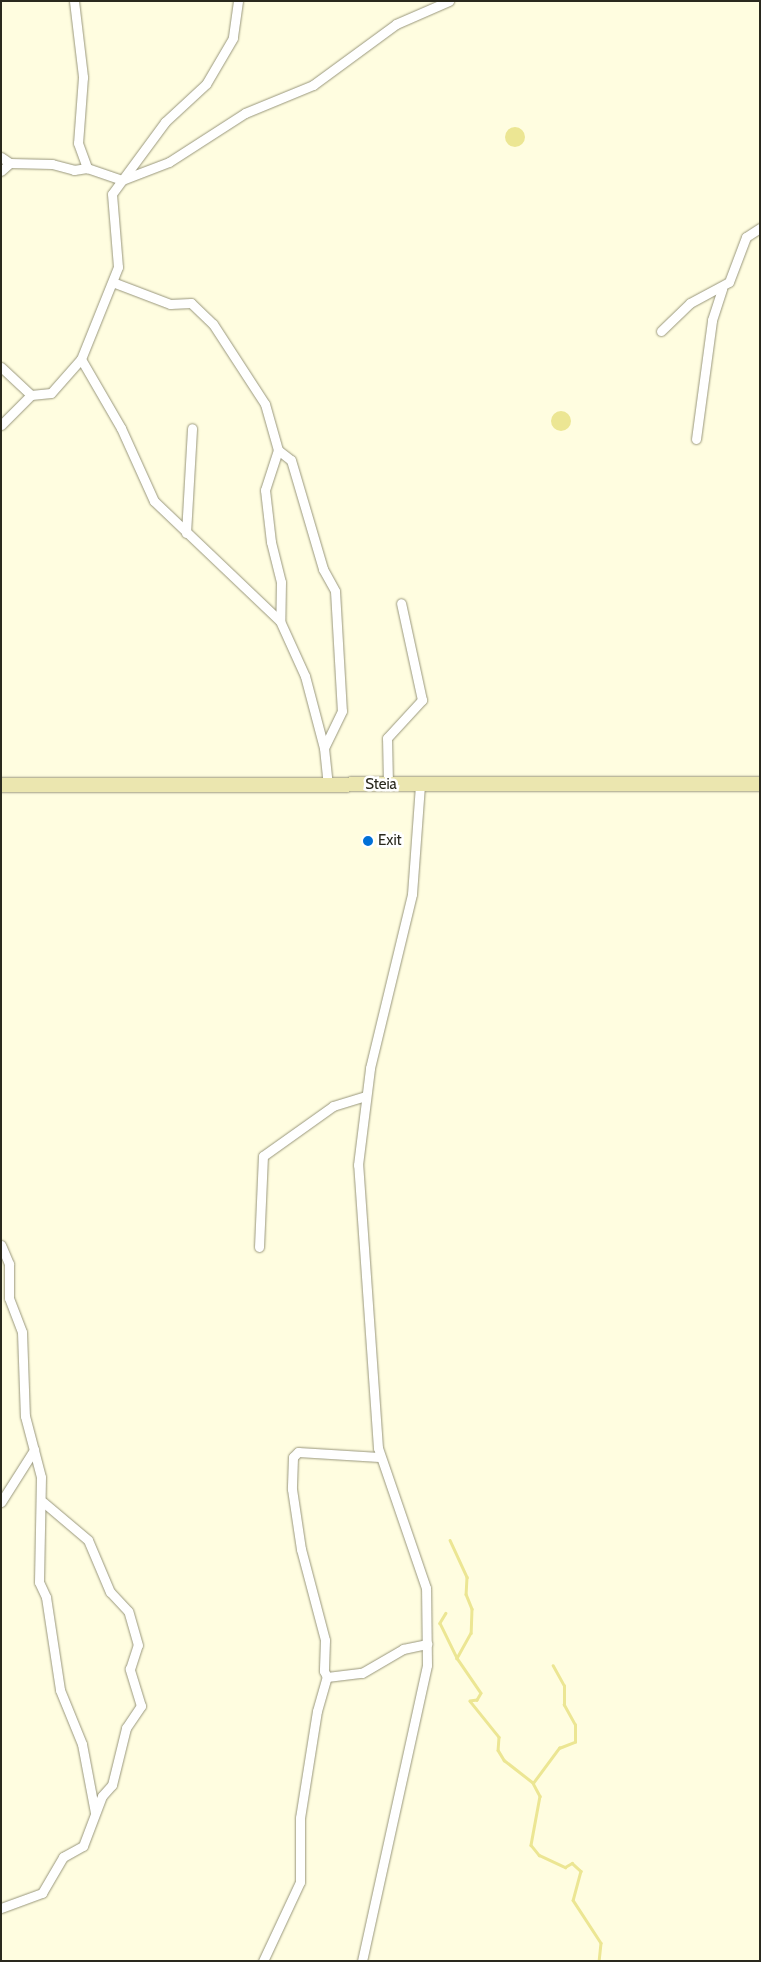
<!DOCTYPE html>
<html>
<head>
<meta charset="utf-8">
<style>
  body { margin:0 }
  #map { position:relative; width:761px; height:1962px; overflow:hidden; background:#fffde0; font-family:Cabin,sans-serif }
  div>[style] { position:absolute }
  .water>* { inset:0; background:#ece693 }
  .round { border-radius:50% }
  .stream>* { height:2.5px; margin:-1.25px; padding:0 1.25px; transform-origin:1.25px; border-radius:1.25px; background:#ece693 }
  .roads { filter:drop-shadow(0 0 1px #99977c) drop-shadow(0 0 1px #99977c) }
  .street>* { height:9px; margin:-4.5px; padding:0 4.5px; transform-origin:4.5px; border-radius:4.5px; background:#fff }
  .primary>* { height:14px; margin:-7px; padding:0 7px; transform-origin:7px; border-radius:7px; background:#ebe6af }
  .dots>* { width:14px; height:14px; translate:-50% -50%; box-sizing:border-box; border:2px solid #fff; border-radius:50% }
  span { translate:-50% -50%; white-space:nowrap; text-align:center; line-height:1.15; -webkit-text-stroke:5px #fff; paint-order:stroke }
  .street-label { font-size:15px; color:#2a291e }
  .poi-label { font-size:15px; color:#2a291e }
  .left { translate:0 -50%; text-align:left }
  .frame { position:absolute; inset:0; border:2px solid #2a291e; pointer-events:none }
</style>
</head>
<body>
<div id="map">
  <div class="water">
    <i class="round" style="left:505px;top:127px;width:20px;height:20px"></i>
    <i class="round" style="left:551px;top:411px;width:20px;height:20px"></i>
  </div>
  <div class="stream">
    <i style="left:450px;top:1540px;width:41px;rotate:65.3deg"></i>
    <i style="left:467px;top:1577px;width:17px;rotate:93deg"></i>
    <i style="left:466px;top:1594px;width:16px;rotate:68deg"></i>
    <i style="left:472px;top:1609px;width:24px;rotate:92deg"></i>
    <i style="left:471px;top:1633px;width:29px;rotate:119deg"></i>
    <i style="left:457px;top:1658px;width:42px;rotate:55.6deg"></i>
    <i style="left:481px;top:1693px;width:8px;rotate:120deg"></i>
    <i style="left:477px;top:1700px;width:7px;rotate:172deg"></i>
    <i style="left:470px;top:1701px;width:46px;rotate:51.1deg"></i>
    <i style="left:499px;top:1737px;width:13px;rotate:94deg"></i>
    <i style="left:498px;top:1750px;width:12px;rotate:59deg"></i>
    <i style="left:504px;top:1760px;width:37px;rotate:38deg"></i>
    <i style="left:533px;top:1783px;width:15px;rotate:62deg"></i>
    <i style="left:540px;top:1796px;width:50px;rotate:100.4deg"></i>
    <i style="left:531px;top:1845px;width:13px;rotate:51deg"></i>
    <i style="left:539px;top:1855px;width:29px;rotate:25deg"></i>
    <i style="left:565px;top:1867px;width:8px;rotate:-30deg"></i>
    <i style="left:572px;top:1863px;width:12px;rotate:42deg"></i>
    <i style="left:581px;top:1871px;width:30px;rotate:105deg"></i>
    <i style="left:573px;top:1900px;width:51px;rotate:56.9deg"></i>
    <i style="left:601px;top:1943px;width:18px;rotate:96deg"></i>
    <i style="left:446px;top:1613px;width:12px;rotate:121deg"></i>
    <i style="left:440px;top:1623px;width:39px;rotate:64deg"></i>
    <i style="left:533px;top:1783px;width:44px;rotate:-53.4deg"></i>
    <i style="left:559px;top:1748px;width:17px;rotate:-21deg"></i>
    <i style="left:575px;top:1742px;width:17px;rotate:-90deg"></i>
    <i style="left:575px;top:1725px;width:23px;rotate:-119deg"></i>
    <i style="left:564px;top:1705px;width:19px;rotate:-90deg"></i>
    <i style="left:564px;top:1686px;width:23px;rotate:-119deg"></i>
  </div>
  <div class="roads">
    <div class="street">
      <i style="left:74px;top:1px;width:77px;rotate:83.2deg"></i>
      <i style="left:83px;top:77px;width:66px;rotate:94.3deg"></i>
      <i style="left:78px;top:143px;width:27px;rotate:70deg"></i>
      <i style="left:238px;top:1px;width:37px;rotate:98deg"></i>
      <i style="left:233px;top:38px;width:53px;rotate:120.4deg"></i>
      <i style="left:206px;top:84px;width:56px;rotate:137.2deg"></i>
      <i style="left:165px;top:122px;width:89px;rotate:126.4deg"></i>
      <i style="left:112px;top:194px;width:73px;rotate:85.3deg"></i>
      <i style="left:118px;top:267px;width:99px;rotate:111.9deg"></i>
      <i style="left:81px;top:359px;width:80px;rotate:59.9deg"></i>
      <i style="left:121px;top:428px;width:80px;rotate:65.7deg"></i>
      <i style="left:154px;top:501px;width:174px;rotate:43.6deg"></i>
      <i style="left:280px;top:621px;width:60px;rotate:65.6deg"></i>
      <i style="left:305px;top:676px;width:74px;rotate:75.2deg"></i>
      <i style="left:324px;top:748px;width:37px;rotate:84deg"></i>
      <i style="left:1px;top:157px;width:11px;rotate:34deg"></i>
      <i style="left:10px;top:163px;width:42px;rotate:1.4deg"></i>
      <i style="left:52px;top:164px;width:23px;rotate:15deg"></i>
      <i style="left:74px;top:170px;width:13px;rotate:-9deg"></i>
      <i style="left:87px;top:168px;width:37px;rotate:19deg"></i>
      <i style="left:122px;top:180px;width:50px;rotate:-21deg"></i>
      <i style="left:169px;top:162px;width:90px;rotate:-32.8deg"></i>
      <i style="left:245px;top:113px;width:74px;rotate:-22.4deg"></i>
      <i style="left:313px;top:85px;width:103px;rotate:-36.3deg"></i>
      <i style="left:396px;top:24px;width:58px;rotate:-23.5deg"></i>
      <i style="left:1px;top:171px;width:12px;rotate:-42deg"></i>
      <i style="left:115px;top:283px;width:59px;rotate:20.9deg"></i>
      <i style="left:170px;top:304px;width:21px;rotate:-3deg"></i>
      <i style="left:191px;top:303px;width:30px;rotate:44deg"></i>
      <i style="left:213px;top:324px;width:95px;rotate:57deg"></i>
      <i style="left:265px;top:404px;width:48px;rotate:74.2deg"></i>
      <i style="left:278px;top:450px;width:16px;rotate:38deg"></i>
      <i style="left:291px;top:460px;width:114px;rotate:73.6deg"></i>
      <i style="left:323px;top:569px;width:25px;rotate:61deg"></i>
      <i style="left:335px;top:591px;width:120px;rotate:86.7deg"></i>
      <i style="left:342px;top:711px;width:41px;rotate:115.9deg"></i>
      <i style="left:661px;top:331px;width:40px;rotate:-44deg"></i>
      <i style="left:690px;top:303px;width:44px;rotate:-28.3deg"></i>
      <i style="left:729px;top:282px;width:48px;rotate:-69.3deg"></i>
      <i style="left:746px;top:237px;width:17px;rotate:-33deg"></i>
      <i style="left:1px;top:367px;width:41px;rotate:43deg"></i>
      <i style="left:1px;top:425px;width:42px;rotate:-45deg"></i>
      <i style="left:31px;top:395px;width:20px;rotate:-6deg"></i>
      <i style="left:51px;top:393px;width:45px;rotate:-48.6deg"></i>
      <i style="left:696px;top:439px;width:120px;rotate:-82.3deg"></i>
      <i style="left:712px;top:320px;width:33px;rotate:-72deg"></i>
      <i style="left:278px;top:450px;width:42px;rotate:108deg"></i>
      <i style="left:265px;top:490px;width:52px;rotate:83.4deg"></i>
      <i style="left:271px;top:542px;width:41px;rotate:76deg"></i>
      <i style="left:281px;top:582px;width:39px;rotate:91deg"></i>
      <i style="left:186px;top:533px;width:105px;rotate:-86.7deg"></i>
      <i style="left:388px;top:784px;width:46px;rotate:-91.2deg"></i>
      <i style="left:387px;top:738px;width:52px;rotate:-47.4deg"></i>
      <i style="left:422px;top:700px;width:99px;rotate:-102.2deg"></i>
      <i style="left:1px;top:1245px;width:21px;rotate:67deg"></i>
      <i style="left:9px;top:1264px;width:34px;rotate:90deg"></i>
      <i style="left:9px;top:1298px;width:36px;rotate:69deg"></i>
      <i style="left:22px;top:1332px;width:84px;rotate:88deg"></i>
      <i style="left:25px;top:1416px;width:63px;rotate:75.3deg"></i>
      <i style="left:41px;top:1477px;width:105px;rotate:91.1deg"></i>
      <i style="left:39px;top:1582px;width:17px;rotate:65deg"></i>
      <i style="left:46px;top:1597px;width:94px;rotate:81.4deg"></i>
      <i style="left:60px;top:1690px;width:58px;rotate:67.8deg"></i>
      <i style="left:82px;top:1744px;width:70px;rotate:79.3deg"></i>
      <i style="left:259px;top:1247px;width:91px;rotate:-87.5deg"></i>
      <i style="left:263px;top:1156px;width:86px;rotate:-35.5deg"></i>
      <i style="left:333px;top:1106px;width:34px;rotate:-17deg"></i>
      <i style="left:379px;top:1457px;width:81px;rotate:-176.5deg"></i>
      <i style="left:298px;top:1452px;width:7px;rotate:135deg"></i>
      <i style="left:293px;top:1457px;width:32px;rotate:92deg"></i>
      <i style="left:292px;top:1489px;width:61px;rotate:81.5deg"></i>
      <i style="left:301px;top:1549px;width:94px;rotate:75.2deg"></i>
      <i style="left:325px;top:1640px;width:31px;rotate:92deg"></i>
      <i style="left:324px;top:1671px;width:7px;rotate:63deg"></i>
      <i style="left:327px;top:1677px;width:35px;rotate:-7deg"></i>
      <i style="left:362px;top:1673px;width:48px;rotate:-30.3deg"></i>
      <i style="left:403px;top:1649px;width:25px;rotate:-12deg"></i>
      <i style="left:1px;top:1502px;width:62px;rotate:-57.6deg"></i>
      <i style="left:1px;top:1908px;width:44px;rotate:-20.1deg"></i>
      <i style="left:42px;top:1893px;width:42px;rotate:-59.7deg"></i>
      <i style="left:63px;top:1857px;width:23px;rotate:-29deg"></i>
      <i style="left:83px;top:1846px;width:53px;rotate:-69.2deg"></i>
      <i style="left:102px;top:1796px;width:15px;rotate:-48deg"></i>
      <i style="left:112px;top:1785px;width:59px;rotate:-76.2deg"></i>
      <i style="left:126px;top:1728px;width:27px;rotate:-56deg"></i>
      <i style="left:141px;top:1706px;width:39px;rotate:-107deg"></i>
      <i style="left:130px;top:1669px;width:25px;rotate:-72deg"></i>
      <i style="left:138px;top:1645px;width:35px;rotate:-106deg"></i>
      <i style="left:128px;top:1611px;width:26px;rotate:-133deg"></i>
      <i style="left:110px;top:1592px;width:56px;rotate:-112.9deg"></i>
      <i style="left:88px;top:1540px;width:59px;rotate:-139.8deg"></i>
      <i style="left:263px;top:1961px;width:87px;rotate:-64.9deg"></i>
      <i style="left:300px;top:1882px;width:64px;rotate:-90deg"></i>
      <i style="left:300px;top:1818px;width:108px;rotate:-81deg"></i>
      <i style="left:317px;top:1711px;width:35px;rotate:-74deg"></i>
      <i style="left:362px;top:1961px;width:303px;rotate:-77.6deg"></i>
      <i style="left:427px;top:1665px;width:77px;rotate:-90.7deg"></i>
      <i style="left:426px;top:1588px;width:148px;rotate:-108.9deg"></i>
      <i style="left:378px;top:1448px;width:284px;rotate:-94deg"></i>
      <i style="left:358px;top:1165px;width:98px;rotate:-82.9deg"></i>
      <i style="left:370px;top:1068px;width:179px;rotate:-76.4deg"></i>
      <i style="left:412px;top:894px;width:109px;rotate:-85.8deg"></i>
    </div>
    <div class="primary">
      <i style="left:1px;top:785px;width:759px;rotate:-0.08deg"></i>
    </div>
  </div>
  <div class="dots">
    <i style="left:368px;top:841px;background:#0170d7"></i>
  </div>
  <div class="street-label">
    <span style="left:381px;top:785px">Steia</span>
  </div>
  <div class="poi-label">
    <span class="left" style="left:378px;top:841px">Exit</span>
  </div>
  <div class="frame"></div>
</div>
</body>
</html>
